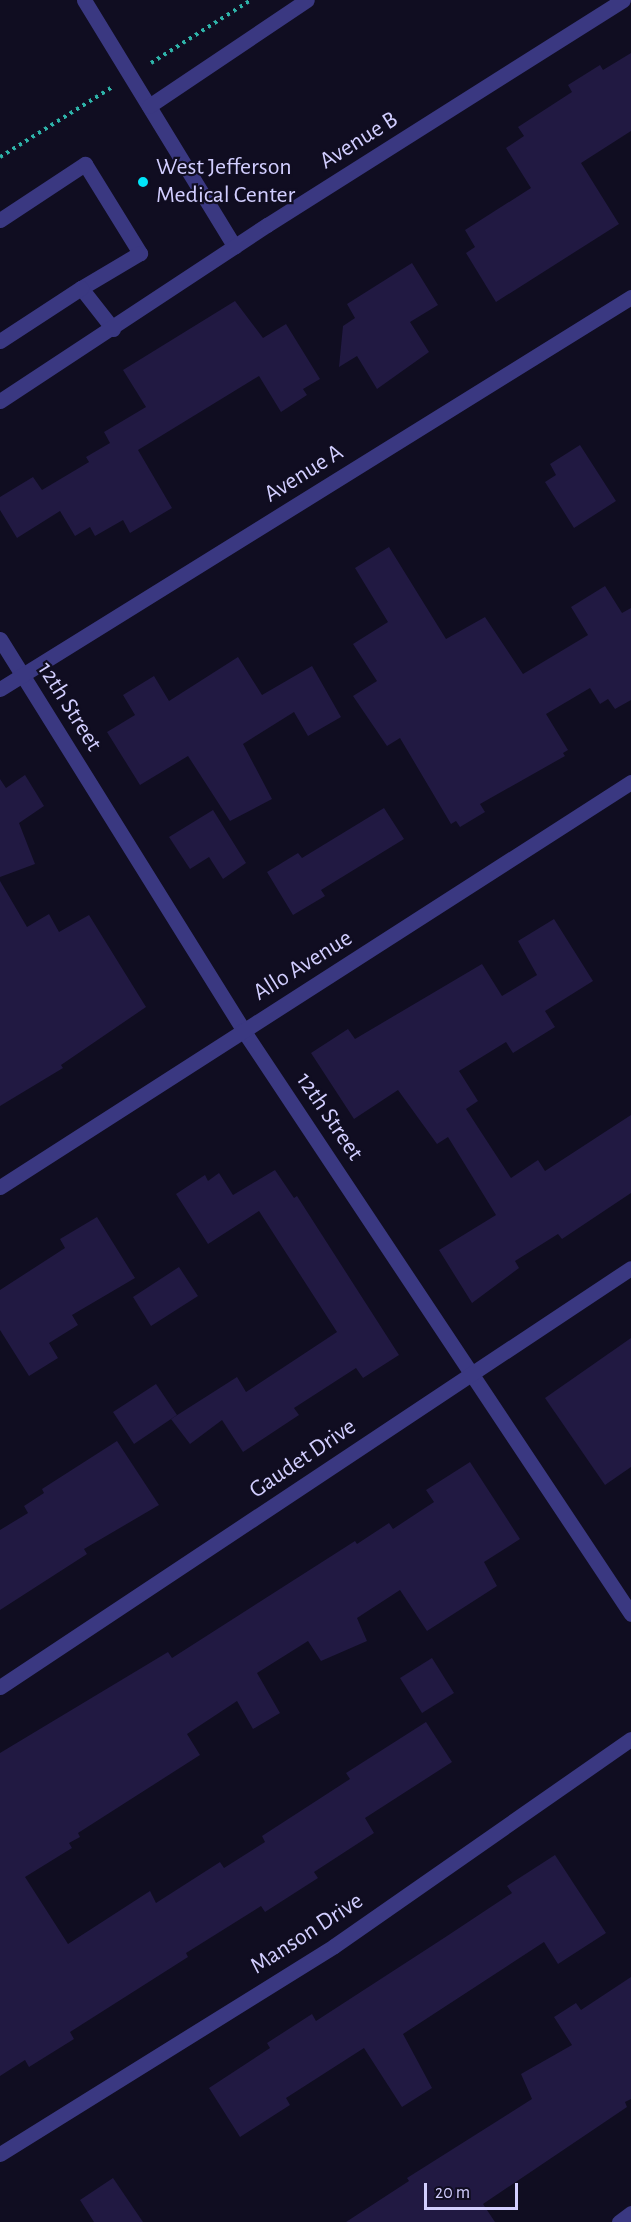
<!DOCTYPE html>
<html>
<head>
<meta charset="utf-8">
<style>
  body { margin:0 }
  #map { position:relative; width:631px; height:2222px; overflow:hidden; background:#100d21; font-family:"Alegreya Sans",sans-serif }
  div>[style] { position:absolute }
  .building>* { inset:0; background:#211942 }
  .path>* { height:4px; margin-top:-2px; transform-origin:0; background:repeating-linear-gradient(90deg,#2eb3a9 0 3px,transparent 0 7.5px) }
  .minor>* { height:15px; margin:-7.5px; padding:0 7.5px; transform-origin:7.5px; border-radius:7.5px; background:#3a3881 }
  .dots>* { width:16px; height:16px; translate:-50% -50%; box-sizing:border-box; border:3px solid #100d21; border-radius:50% }
  span { translate:-50% -50%; white-space:nowrap; text-align:center; line-height:1.15; -webkit-text-stroke:4.5px #100d21; paint-order:stroke }
  .street-label { font-size:24px; color:#d2ceff }
  .poi-label { font-size:24px; color:#d2ceff }
  .left { translate:0 -50%; text-align:left }
  .scale { position:absolute; left:424px; top:2183px; width:94px; height:27px; box-sizing:border-box; border:3px solid #d2ceff; border-top:0; padding-left:8px; font-size:18px; line-height:21px; white-space:nowrap; color:#d2ceff; -webkit-text-stroke:4px #100d21; paint-order:stroke }
</style>
</head>
<body>
<div id="map">
  <div class="building">
    <i style="clip-path:polygon(631px 53px,631px 131px,581px 163px,619px 224px,496px 302px,466px 253px,475px 247px,465px 230px,531px 188px,506px 148px,524px 136px,518px 127px,572px 92px,568px 85px,600px 65px,603px 70px)"></i>
    <i style="clip-path:polygon(412px 263px,438px 305px,410px 322px,429px 352px,377px 389px,357px 356px,339px 367px,343px 326px,355px 318px,347px 304px)"></i>
    <i style="clip-path:polygon(235px 301px,263px 338px,286px 324px,320px 379px,303px 389px,307px 395px,281px 412px,259px 376px,138px 450px,172px 508px,130px 533px,123px 520px,95px 536px,90px 527px,75px 536px,60px 511px,17px 538px,0 510px,0 497px,33px 477px,42px 490px,89px 462px,86px 457px,110px 443px,104px 432px,146px 407px,123px 370px)"></i>
    <i style="clip-path:polygon(580px 445px,616px 501px,574px 528px,545px 482px,556px 475px,550px 464px)"></i>
    <i style="clip-path:polygon(389px 547px,446px 639px,485px 617px,523px 674px,588px 635px,571px 607px,605px 586px,622px 613px,631px 608px,631px 700px,615px 709px,608px 699px,600px 704px,590px 688px,546px 714px,568px 750px,563px 753px,565px 756px,480px 804px,485px 812px,460px 827px,456px 821px,451px 824px,400px 738px,387px 746px,353px 696px,377px 681px,353px 644px,388px 622px,355px 568px)"></i>
    <i style="clip-path:polygon(238px 657px,262px 695px,312px 666px,341px 717px,308px 736px,294px 712px,243px 744px,272px 799px,230px 821px,188px 756px,140px 785px,107px 732px,135px 715px,123px 695px,154px 676px,169px 701px)"></i>
    <i style="clip-path:polygon(25px 775px,44px 806px,19px 823px,35px 864px,0 877px,0 779px,6px 788px)"></i>
    <i style="clip-path:polygon(384px 808px,404px 839px,321px 890px,325px 896px,293px 915px,267px 872px,298px 853px,302px 858px)"></i>
    <i style="clip-path:polygon(213px 810px,246px 863px,223px 879px,209px 857px,190px 869px,169px 837px)"></i>
    <i style="clip-path:polygon(0 881px,27px 927px,49px 914px,59px 932px,89px 915px,146px 1007px,61px 1065px,63px 1068px,0 1106px)"></i>
    <i style="clip-path:polygon(554px 919px,593px 981px,545px 1011px,555px 1027px,513px 1053px,506px 1042px,459px 1071px,478px 1101px,466px 1109px,511px 1178px,538px 1160px,545px 1171px,631px 1115px,631px 1193px,562px 1239px,558px 1234px,515px 1261px,519px 1268px,472px 1303px,439px 1250px,496px 1215px,448px 1137px,437px 1144px,398px 1090px,354px 1119px,311px 1053px,348px 1029px,355px 1039px,482px 964px,502px 996px,537px 975px,518px 941px)"></i>
    <i style="clip-path:polygon(275px 1170px,294px 1198px,297px 1196px,399px 1355px,363px 1378px,356px 1368px,294px 1408px,299px 1415px,243px 1452px,222px 1420px,190px 1444px,171px 1419px,237px 1377px,246px 1392px,337px 1332px,259px 1211px,208px 1244px,176px 1194px,205px 1175px,208px 1181px,219px 1173px,233px 1195px)"></i>
    <i style="clip-path:polygon(97px 1217px,135px 1278px,72px 1315px,78px 1325px,49px 1343px,58px 1358px,29px 1376px,0 1330px,0 1290px,65px 1248px,60px 1239px)"></i>
    <i style="clip-path:polygon(179px 1267px,198px 1296px,151px 1326px,133px 1297px)"></i>
    <i style="clip-path:polygon(631px 1338px,631px 1467px,605px 1485px,545px 1398px)"></i>
    <i style="clip-path:polygon(156px 1384px,177px 1415px,134px 1444px,113px 1412px)"></i>
    <i style="clip-path:polygon(117px 1441px,159px 1505px,84px 1549px,87px 1554px,0 1610px,0 1530px,28px 1513px,24px 1506px,44px 1493px,42px 1489px)"></i>
    <i style="clip-path:polygon(470px 1462px,520px 1539px,484px 1562px,497px 1586px,427px 1631px,400px 1590px,357px 1618px,367px 1641px,321px 1661px,308px 1641px,257px 1673px,280px 1713px,253px 1729px,237px 1701px,187px 1734px,200px 1755px,78px 1833px,80px 1837px,69px 1843px,72px 1848px,25px 1877px,68px 1944px,150px 1891px,156px 1903px,220px 1862px,224px 1868px,265px 1842px,262px 1836px,350px 1779px,346px 1773px,426px 1722px,452px 1762px,365px 1818px,374px 1833px,314px 1872px,318px 1878px,265px 1912px,261px 1906px,186px 1953px,188px 1957px,70px 2032px,74px 2039px,29px 2067px,25px 2060px,0 2076px,0 1753px,168px 1652px,172px 1658px,355px 1541px,357px 1544px,389px 1523px,393px 1529px,434px 1502px,426px 1490px)"></i>
    <i style="clip-path:polygon(432px 1658px,454px 1693px,422px 1713px,400px 1678px)"></i>
    <i style="clip-path:polygon(555px 1855px,606px 1933px,558px 1964px,544px 1942px,403px 2034px,432px 2088px,402px 2107px,364px 2048px,286px 2098px,290px 2105px,240px 2137px,209px 2088px,270px 2048px,267px 2043px,312px 2014px,316px 2021px,444px 1938px,512px 1893px,507px 1886px)"></i>
    <i style="clip-path:polygon(631px 1977px,631px 2099px,625px 2102px,627px 2107px,483px 2204px,495px 2222px,346px 2222px,409px 2181px,407px 2178px,532px 2099px,521px 2074px,572px 2045px,554px 2017px,576px 2003px,581px 2010px)"></i>
    <i style="clip-path:polygon(113px 2178px,143px 2222px,94px 2222px,80px 2200px)"></i>
  </div>
  <div class="path">
    <i style="left:151px;top:63px;width:118px;rotate:-32.2deg"></i>
    <i style="left:0;top:157px;width:131px;rotate:-31.9deg"></i>
  </div>
  <div class="minor">
    <i style="left:84px;top:0;width:289px;rotate:58.6deg"></i>
    <i style="left:149px;top:106px;width:190px;rotate:-33.9deg"></i>
    <i style="left:0;top:220px;width:102px;rotate:-33.4deg"></i>
    <i style="left:85px;top:164px;width:105px;rotate:58.3deg"></i>
    <i style="left:140px;top:253px;width:69px;rotate:149.3deg"></i>
    <i style="left:81px;top:288px;width:52px;rotate:52deg"></i>
    <i style="left:0;top:341px;width:97px;rotate:-33.2deg"></i>
    <i style="left:0;top:401px;width:320px;rotate:-33.4deg"></i>
    <i style="left:267px;top:225px;width:421px;rotate:-32.3deg"></i>
    <i style="left:0;top:639px;width:460px;rotate:58.1deg"></i>
    <i style="left:243px;top:1030px;width:701px;rotate:56.4deg"></i>
    <i style="left:0;top:689px;width:743px;rotate:-31.85deg"></i>
    <i style="left:0;top:1187px;width:750px;rotate:-32.69deg"></i>
    <i style="left:0;top:1687px;width:757px;rotate:-33.59deg"></i>
    <i style="left:0;top:2154px;width:393px;rotate:-31.9deg"></i>
    <i style="left:334px;top:1946px;width:362px;rotate:-34.9deg"></i>
    <i style="left:619px;top:2222px;width:15px;rotate:-37deg"></i>
  </div>
  <div class="dots">
    <i style="left:143px;top:182px;background:#00e4f8"></i>
  </div>
  <div class="street-label">
    <span style="left:359px;top:141px;rotate:-32deg">Avenue B</span>
    <span style="left:304px;top:474px;rotate:-32deg">Avenue A</span>
    <span style="left:69px;top:707px;rotate:58deg">12th Street</span>
    <span style="left:303px;top:966px;rotate:-32deg">Allo Avenue</span>
    <span style="left:329px;top:1117px;rotate:56deg">12th Street</span>
    <span style="left:303px;top:1459px;rotate:-34deg">Gaudet Drive</span>
    <span style="left:307px;top:1934px;rotate:-33deg">Manson Drive</span>
  </div>
  <div class="poi-label">
    <span class="left" style="left:156px;top:182px">West Jefferson<br>Medical Center</span>
  </div>
  <div class="scale">20 m</div>
</div>
</body>
</html>
